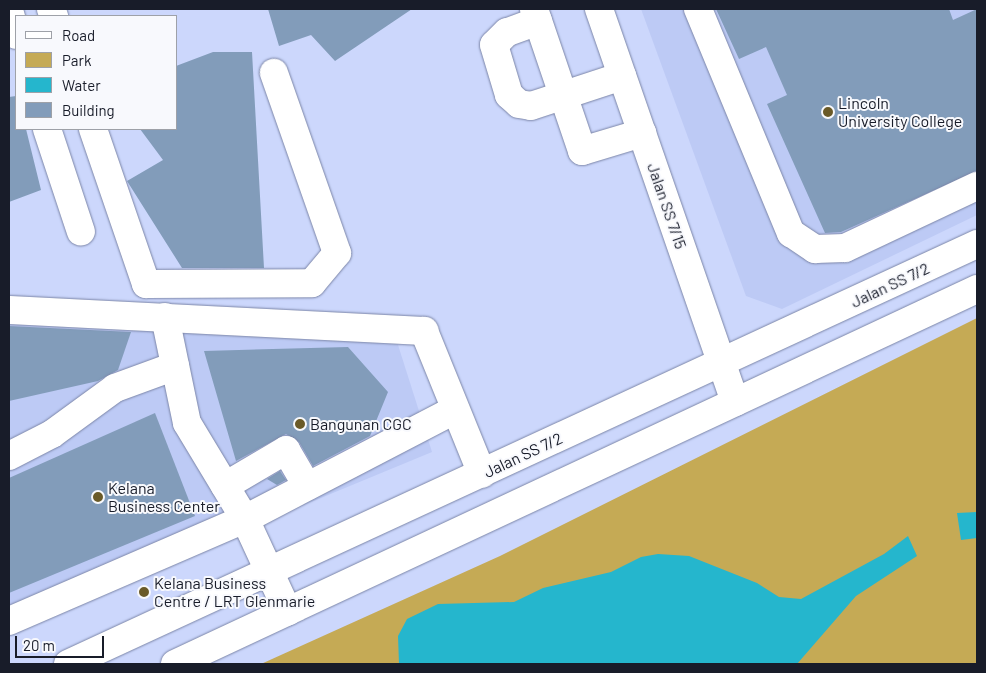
<!DOCTYPE html>
<html>
<head>
<meta charset="utf-8">
<style>
  body { margin:0 }
  #map { position:relative; width:986px; height:673px; overflow:hidden; background:#ccd7fc; font-family:Barlow,sans-serif }
  div>[style] { position:absolute }
  .built>* { inset:0; background:#bdcaf5 }
  .green>* { inset:0; background:#c5aa55 }
  .water>* { inset:0; background:#25b6cd }
  .building>* { inset:0; background:#829cba }
  .roads { filter:drop-shadow(0 0 1px #7b85a7) drop-shadow(0 0 1px #7b85a7) }
  .minor>* { height:28px; margin:-14px; padding:0 14px; transform-origin:14px; border-radius:14px; background:#fff }
  .dots>* { width:14px; height:14px; translate:-50% -50%; box-sizing:border-box; border:2px solid #f8f9fd; border-radius:50% }
  span { translate:-50% -50%; white-space:nowrap; text-align:center; line-height:1.15; -webkit-text-stroke:4px #f8f9fd; paint-order:stroke }
  .poi-label { font-size:16px; color:#181c29 }
  .left { translate:0 -50%; text-align:left }
  .street-label { font-size:16px; color:#181c29 }
  .frame { position:absolute; inset:0; border:10px solid #181c29; pointer-events:none }
  .legend { position:absolute; left:15px; top:15px; width:162px; height:115px; box-sizing:border-box; background:#f8f9fd; border:1px solid #9ea1a8; margin:0; padding:6px 9px; list-style:none; font-size:15px; color:#181c29 }
  .legend li { display:flex; align-items:center; gap:10px; height:25px }
  .legend b { width:25px; border:1px solid #9ea1a8 }
  .scale { position:absolute; left:15px; top:636px; width:89px; height:22px; box-sizing:border-box; border:2px solid #181c29; border-top:0; padding-left:6px; font-size:15px; line-height:18px; white-space:nowrap; color:#181c29; -webkit-text-stroke:4px #f8f9fd; paint-order:stroke }
</style>
</head>
<body>
<div id="map">
  <div class="built">
    <i style="clip-path:polygon(641px 9px,977px 9px,977px 215px,782px 309px,746px 296px)"></i>
    <i style="clip-path:polygon(9px 311px,392px 326px,432px 452px,9px 627px)"></i>
  </div>
  <div class="green">
    <i style="clip-path:polygon(977px 318px,977px 664px,261px 664px,500px 556px)"></i>
  </div>
  <div class="water">
    <i style="clip-path:polygon(977px 512px,977px 538px,961px 540px,957px 513px)"></i>
    <i style="clip-path:polygon(908px 536px,917px 556px,856px 596px,797px 664px,399px 664px,398px 636px,407px 619px,438px 604px,514px 602px,543px 588px,611px 572px,641px 557px,658px 554px,689px 556px,757px 583px,779px 597px,801px 599px,884px 554px)"></i>
  </div>
  <div class="building">
    <i style="clip-path:polygon(268px 9px,412px 9px,335px 61px,311px 35px,279px 46px)"></i>
    <i style="clip-path:polygon(716px 9px,949px 9px,953px 20px,977px 9px,977px 171px,841px 232px,825px 233px,767px 104px,787px 95px,766px 47px,739px 59px)"></i>
    <i style="clip-path:polygon(213px 52px,252px 52px,264px 268px,182px 268px,127px 181px,163px 160px,140px 129px,176px 129px,176px 66px)"></i>
    <i style="clip-path:polygon(16px 96px,16px 129px,26px 129px,41px 190px,9px 202px,9px 97px)"></i>
    <i style="clip-path:polygon(9px 326px,131px 332px,118px 370px,98px 381px,9px 401px)"></i>
    <i style="clip-path:polygon(348px 347px,388px 392px,370px 436px,313px 466px,299px 442px,286px 434px,236px 461px,204px 351px)"></i>
    <i style="clip-path:polygon(155px 413px,195px 516px,9px 593px,9px 478px)"></i>
    <i style="clip-path:polygon(280px 471px,286px 480px,277px 485px,267px 479px)"></i>
  </div>
  <div class="roads">
    <div class="minor">
      <i style="left:51px;top:9px;width:8px;rotate:67deg"></i>
      <i style="left:534px;top:9px;width:150px;rotate:71.3deg"></i>
      <i style="left:582px;top:151px;width:63px;rotate:-16.7deg"></i>
      <i style="left:599px;top:9px;width:416px;rotate:70.9deg"></i>
      <i style="left:698px;top:9px;width:243px;rotate:67.5deg"></i>
      <i style="left:791px;top:233px;width:29px;rotate:34deg"></i>
      <i style="left:815px;top:249px;width:30px;rotate:-2deg"></i>
      <i style="left:845px;top:248px;width:146px;rotate:-25.2deg"></i>
      <i style="left:9px;top:10px;width:26px;rotate:74deg"></i>
      <i style="left:538px;top:21px;width:33px;rotate:160deg"></i>
      <i style="left:507px;top:32px;width:18px;rotate:135deg"></i>
      <i style="left:494px;top:45px;width:52px;rotate:73.3deg"></i>
      <i style="left:509px;top:95px;width:13px;rotate:42deg"></i>
      <i style="left:519px;top:104px;width:12px;rotate:9deg"></i>
      <i style="left:531px;top:106px;width:96px;rotate:-18.2deg"></i>
      <i style="left:47px;top:129px;width:108px;rotate:71.7deg"></i>
      <i style="left:93px;top:129px;width:164px;rotate:71.1deg"></i>
      <i style="left:146px;top:284px;width:166px;rotate:-0.3deg"></i>
      <i style="left:312px;top:283px;width:39px;rotate:-50deg"></i>
      <i style="left:337px;top:253px;width:191px;rotate:-109.3deg"></i>
      <i style="left:9px;top:310px;width:416px;rotate:2.9deg"></i>
      <i style="left:424px;top:331px;width:154px;rotate:67.9deg"></i>
      <i style="left:165px;top:317px;width:108px;rotate:78.3deg"></i>
      <i style="left:187px;top:423px;width:112px;rotate:58.9deg"></i>
      <i style="left:245px;top:519px;width:102px;rotate:65.2deg"></i>
      <i style="left:9px;top:456px;width:48px;rotate:-27.1deg"></i>
      <i style="left:52px;top:434px;width:78px;rotate:-36.1deg"></i>
      <i style="left:115px;top:388px;width:64px;rotate:-20.1deg"></i>
      <i style="left:225px;top:486px;width:71px;rotate:-30.5deg"></i>
      <i style="left:286px;top:450px;width:42px;rotate:59.7deg"></i>
      <i style="left:9px;top:621px;width:257px;rotate:-23.4deg"></i>
      <i style="left:245px;top:519px;width:236px;rotate:-27.5deg"></i>
      <i style="left:68px;top:664px;width:1001px;rotate:-24.8deg"></i>
      <i style="left:175px;top:664px;width:885px;rotate:-25.06deg"></i>
    </div>
  </div>
  <div class="dots">
    <i style="left:828px;top:112px;background:#6a5a28"></i>
    <i style="left:300px;top:424px;background:#6a5a28"></i>
    <i style="left:98px;top:497px;background:#6a5a28"></i>
    <i style="left:144px;top:592px;background:#6a5a28"></i>
  </div>
  <div class="poi-label">
    <span class="left" style="left:838px;top:112px">Lincoln<br>University College</span>
    <span class="left" style="left:310px;top:424px">Bangunan CGC</span>
    <span class="left" style="left:108px;top:497px">Kelana<br>Business Center</span>
    <span class="left" style="left:154px;top:592px">Kelana Business<br>Centre / LRT Glenmarie</span>
  </div>
  <div class="street-label">
    <span style="left:667px;top:206px;rotate:71deg">Jalan SS 7/15</span>
    <span style="left:890px;top:285px;rotate:-25deg">Jalan SS 7/2</span>
    <span style="left:523px;top:455px;rotate:-25deg">Jalan SS 7/2</span>
  </div>
  <div class="frame"></div>
  <ul class="legend">
  <li><b style="height:6px;background:#fff"></b>Road</li>
  <li><b style="height:14px;background:#c5aa55"></b>Park</li>
  <li><b style="height:14px;background:#25b6cd"></b>Water</li>
  <li><b style="height:14px;background:#829cba"></b>Building</li>
  </ul>
  <div class="scale">20 m</div>
</div>
</body>
</html>
